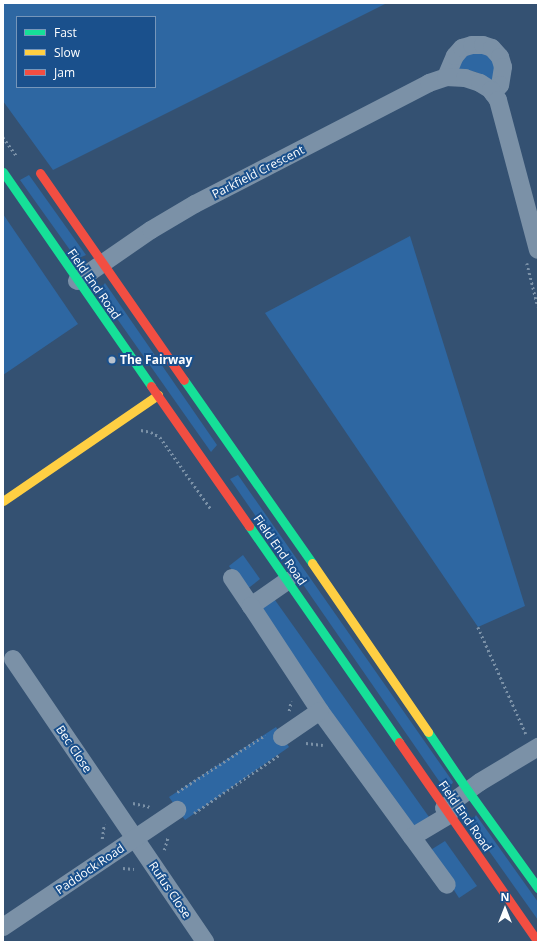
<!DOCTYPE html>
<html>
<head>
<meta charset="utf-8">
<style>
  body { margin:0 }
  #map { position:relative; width:541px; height:945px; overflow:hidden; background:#345172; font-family:"Open Sans",sans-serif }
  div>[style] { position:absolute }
  .green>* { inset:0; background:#2e67a2 }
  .path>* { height:2.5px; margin-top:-1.25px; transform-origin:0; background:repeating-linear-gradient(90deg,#7b91a7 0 2px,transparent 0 5px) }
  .street>* { height:18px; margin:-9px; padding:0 9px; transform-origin:9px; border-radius:9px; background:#7b91a7 }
  .fast>* { height:9px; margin:-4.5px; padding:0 4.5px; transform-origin:4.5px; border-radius:4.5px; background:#16e098 }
  .slow>* { height:9px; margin:-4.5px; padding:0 4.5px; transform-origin:4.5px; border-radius:4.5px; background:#ffcf43 }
  .jam>* { height:9px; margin:-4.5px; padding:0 4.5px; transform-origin:4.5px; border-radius:4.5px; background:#f24e42 }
  .dots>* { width:11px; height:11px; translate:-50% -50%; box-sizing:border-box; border:2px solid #1a508c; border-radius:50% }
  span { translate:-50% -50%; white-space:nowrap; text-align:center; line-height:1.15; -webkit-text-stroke:4px #1a508c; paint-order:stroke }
  .street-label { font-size:12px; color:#fff }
  .poi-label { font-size:12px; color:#fff; font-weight:700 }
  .left { translate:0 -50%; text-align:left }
  .frame { position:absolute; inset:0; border:4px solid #fff; pointer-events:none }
  .legend { position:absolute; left:16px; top:16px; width:140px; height:72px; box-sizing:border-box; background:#1a508c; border:1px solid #7696ba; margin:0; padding:5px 7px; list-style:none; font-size:12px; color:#fff }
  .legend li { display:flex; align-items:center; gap:8px; height:20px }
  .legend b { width:20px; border:1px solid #7696ba }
  .north { position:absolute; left:485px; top:889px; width:40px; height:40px; -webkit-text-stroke:3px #1a508c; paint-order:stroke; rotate:0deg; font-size:11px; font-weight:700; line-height:16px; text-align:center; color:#fff }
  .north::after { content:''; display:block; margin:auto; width:14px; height:18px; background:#fff; clip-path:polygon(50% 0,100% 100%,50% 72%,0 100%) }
</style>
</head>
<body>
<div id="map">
  <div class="green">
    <i style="clip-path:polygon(evenodd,3px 3px,387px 3px,53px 170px,3px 101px,3px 3px,17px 17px,155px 17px,155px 87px,17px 87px,17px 17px)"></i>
    <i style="clip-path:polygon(483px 50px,497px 64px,495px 82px,476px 72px,456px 69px,466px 52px)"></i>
    <i style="clip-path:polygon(29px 175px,86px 255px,79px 258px,75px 257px,20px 180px)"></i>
    <i style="clip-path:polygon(3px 214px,78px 324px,3px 375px)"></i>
    <i style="clip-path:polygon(410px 236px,525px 606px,478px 627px,265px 313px)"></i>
    <i style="clip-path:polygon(105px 283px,217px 445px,211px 452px,99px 293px,100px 289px)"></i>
    <i style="clip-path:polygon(238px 475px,453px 782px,452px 784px,447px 785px,439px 781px,230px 479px)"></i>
    <i style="clip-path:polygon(243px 555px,260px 579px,246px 590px,229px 566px)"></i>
    <i style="clip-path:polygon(270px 593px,434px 824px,412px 837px,251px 606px)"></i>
    <i style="clip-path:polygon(276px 727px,289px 747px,185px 820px,169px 797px)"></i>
    <i style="clip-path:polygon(476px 815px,538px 902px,538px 920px,470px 824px)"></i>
    <i style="clip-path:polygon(445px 841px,477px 886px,459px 898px,429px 851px)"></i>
  </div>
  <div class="path">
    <i style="left:3px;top:137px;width:24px;rotate:54deg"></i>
    <i style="left:527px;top:263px;width:45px;rotate:76deg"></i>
    <i style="left:141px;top:430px;width:10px;rotate:11deg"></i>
    <i style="left:151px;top:432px;width:10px;rotate:29deg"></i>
    <i style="left:160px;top:437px;width:88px;rotate:54.7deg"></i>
    <i style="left:478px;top:627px;width:117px;rotate:65.8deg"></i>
    <i style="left:289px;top:711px;width:10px;rotate:-79deg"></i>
    <i style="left:306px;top:743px;width:17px;rotate:7deg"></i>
    <i style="left:177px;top:792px;width:105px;rotate:-32.9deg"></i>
    <i style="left:133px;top:803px;width:17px;rotate:13deg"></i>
    <i style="left:194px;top:813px;width:103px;rotate:-34.3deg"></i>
    <i style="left:102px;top:839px;width:15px;rotate:-82deg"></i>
    <i style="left:164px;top:850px;width:14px;rotate:-73deg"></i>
    <i style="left:123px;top:868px;width:11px;rotate:5deg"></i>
  </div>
  <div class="street">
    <i style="left:446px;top:77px;width:23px;rotate:-67deg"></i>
    <i style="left:455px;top:56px;width:11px;rotate:-49deg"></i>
    <i style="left:462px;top:48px;width:10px;rotate:-17deg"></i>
    <i style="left:472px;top:45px;width:11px"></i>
    <i style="left:483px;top:45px;width:9px;rotate:18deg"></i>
    <i style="left:492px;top:48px;width:12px;rotate:48deg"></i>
    <i style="left:500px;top:57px;width:10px;rotate:73deg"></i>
    <i style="left:503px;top:67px;width:18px;rotate:99deg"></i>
    <i style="left:500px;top:85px;width:11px;rotate:131deg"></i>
    <i style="left:77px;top:281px;width:90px;rotate:-34.6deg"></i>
    <i style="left:151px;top:230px;width:51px;rotate:-30.6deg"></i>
    <i style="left:195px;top:204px;width:263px;rotate:-27.3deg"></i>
    <i style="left:429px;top:83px;width:18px;rotate:-19deg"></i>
    <i style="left:446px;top:77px;width:19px;rotate:3deg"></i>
    <i style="left:465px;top:78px;width:16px;rotate:18deg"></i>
    <i style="left:480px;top:83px;width:13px;rotate:32deg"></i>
    <i style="left:491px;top:90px;width:12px;rotate:55deg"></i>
    <i style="left:498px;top:100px;width:155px;rotate:75.1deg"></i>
    <i style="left:232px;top:578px;width:34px;rotate:56deg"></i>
    <i style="left:287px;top:581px;width:44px;rotate:145.2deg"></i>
    <i style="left:251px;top:606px;width:126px;rotate:56.7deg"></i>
    <i style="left:320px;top:711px;width:156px;rotate:53.9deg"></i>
    <i style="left:412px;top:837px;width:43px;rotate:-30.7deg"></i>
    <i style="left:13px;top:659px;width:342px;rotate:55.8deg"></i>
    <i style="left:282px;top:737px;width:46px;rotate:-34.4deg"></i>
    <i style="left:444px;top:808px;width:44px;rotate:-35.8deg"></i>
    <i style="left:480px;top:782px;width:68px;rotate:-31.1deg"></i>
    <i style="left:412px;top:837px;width:59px;rotate:53.9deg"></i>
    <i style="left:3px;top:927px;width:210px;rotate:-33.9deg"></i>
  </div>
  <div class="fast">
    <i style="left:3px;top:172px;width:260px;rotate:55.3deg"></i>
    <i style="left:184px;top:380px;width:223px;rotate:55deg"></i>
    <i style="left:249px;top:526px;width:263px;rotate:55.2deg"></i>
    <i style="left:428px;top:732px;width:71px;rotate:55.9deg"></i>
    <i style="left:468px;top:791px;width:120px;rotate:54.2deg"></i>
  </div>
  <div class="slow">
    <i style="left:3px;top:501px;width:188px;rotate:-34.4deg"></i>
    <i style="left:312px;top:563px;width:205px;rotate:55.5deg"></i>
  </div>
  <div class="jam">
    <i style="left:40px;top:173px;width:252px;rotate:55.2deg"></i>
    <i style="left:151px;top:386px;width:171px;rotate:55deg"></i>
    <i style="left:399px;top:742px;width:244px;rotate:55.2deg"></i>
  </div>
  <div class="dots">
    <i style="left:112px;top:360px;background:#b8c2ce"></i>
  </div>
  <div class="street-label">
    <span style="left:258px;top:172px;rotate:-27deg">Parkfield Crescent</span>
    <span style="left:94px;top:284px;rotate:55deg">Field End Road</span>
    <span style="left:280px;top:550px;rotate:55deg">Field End Road</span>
    <span style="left:74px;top:749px;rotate:56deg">Bec Close</span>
    <span style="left:465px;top:816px;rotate:55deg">Field End Road</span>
    <span style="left:90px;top:869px;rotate:-34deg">Paddock Road</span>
    <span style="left:170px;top:890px;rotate:56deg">Rufus Close</span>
  </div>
  <div class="poi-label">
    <span class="left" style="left:120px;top:360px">The Fairway</span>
  </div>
  <div class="frame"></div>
  <ul class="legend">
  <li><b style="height:5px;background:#16e098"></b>Fast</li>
  <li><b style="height:5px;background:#ffcf43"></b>Slow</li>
  <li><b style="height:5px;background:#f24e42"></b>Jam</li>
  </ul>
  <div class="north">N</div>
</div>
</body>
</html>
